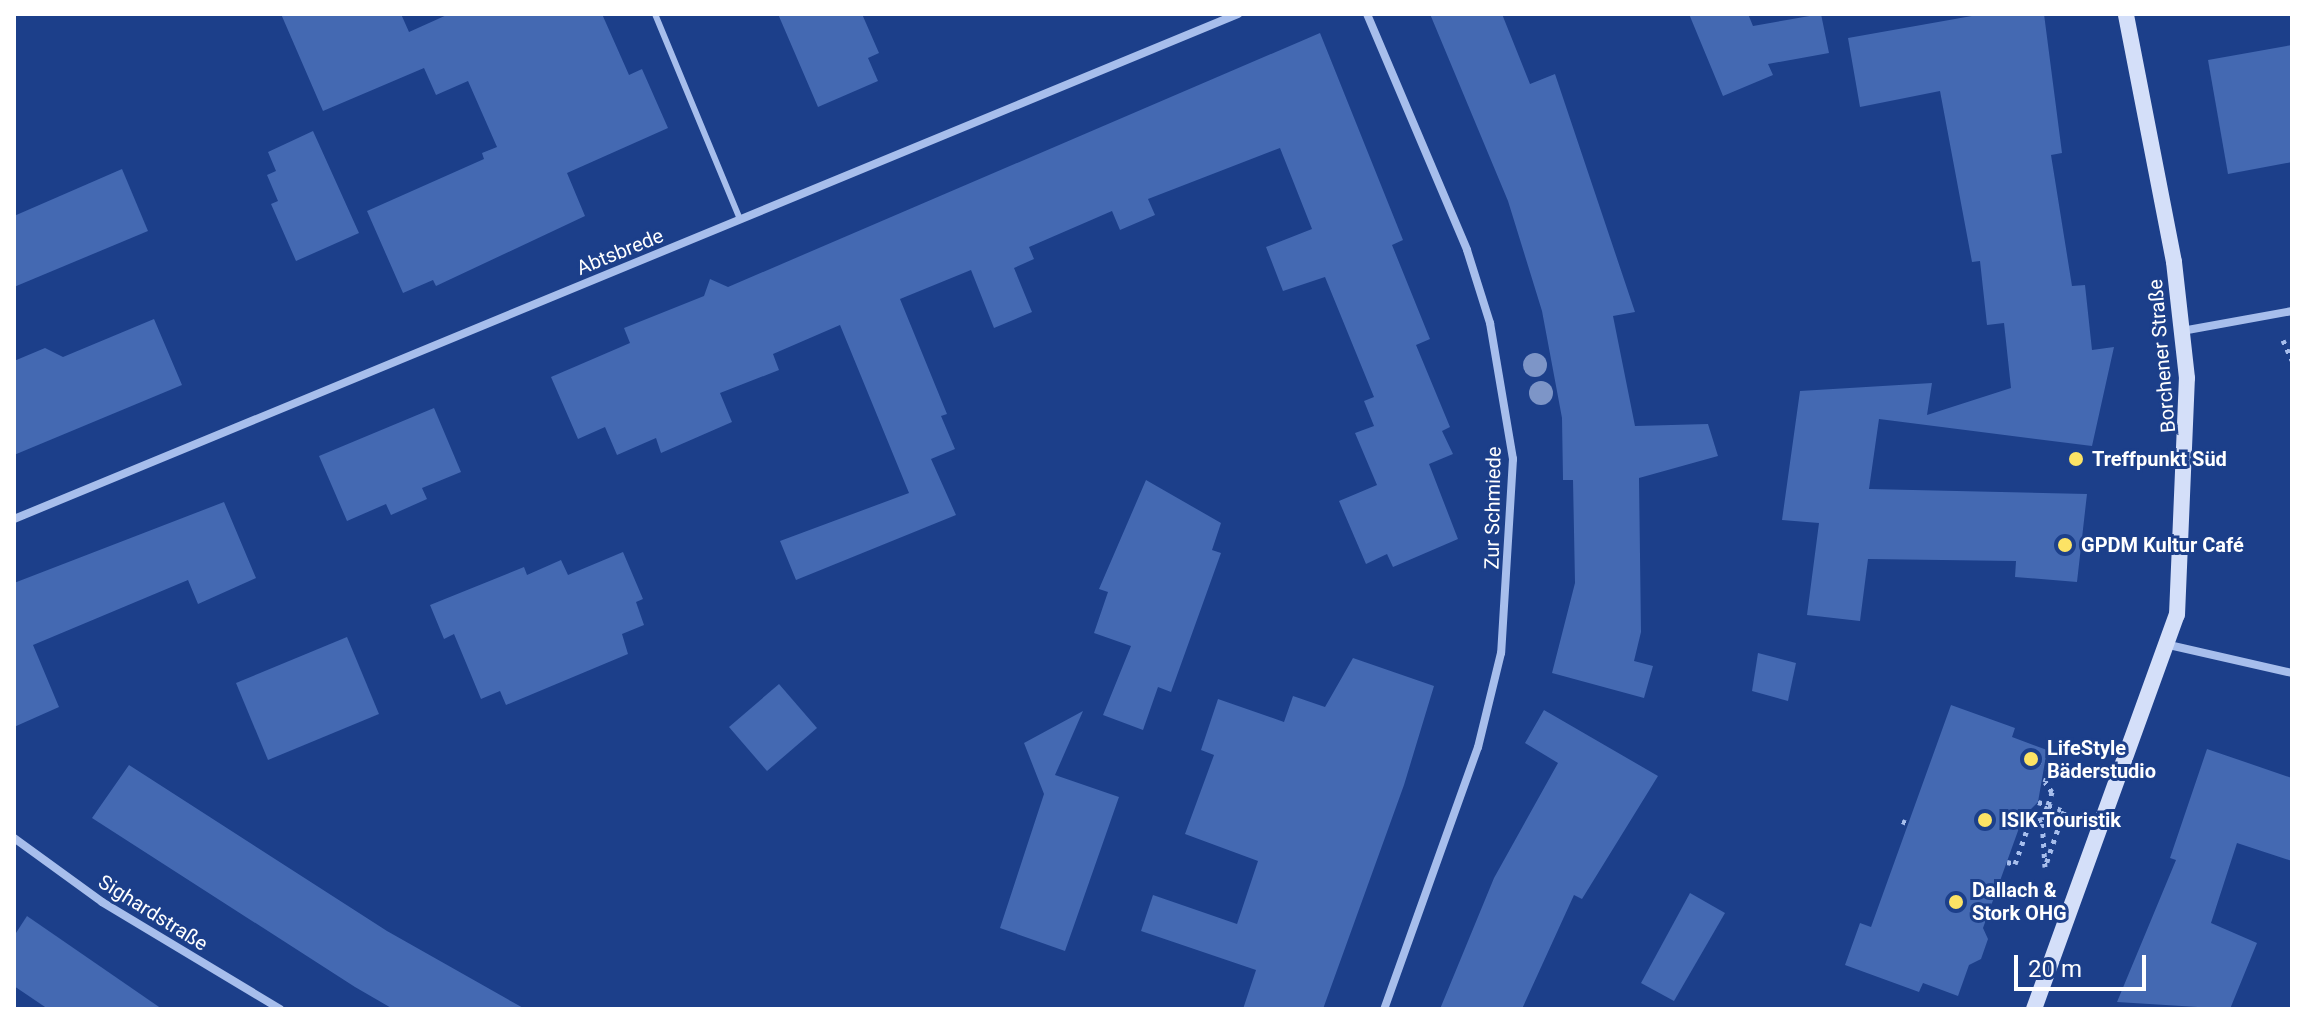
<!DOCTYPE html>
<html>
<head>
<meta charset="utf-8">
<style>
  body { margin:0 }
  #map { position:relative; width:2306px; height:1023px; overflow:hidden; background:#1c3f8a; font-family:Roboto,sans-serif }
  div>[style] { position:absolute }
  .building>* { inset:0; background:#4469b2 }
  .path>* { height:5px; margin-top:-2.5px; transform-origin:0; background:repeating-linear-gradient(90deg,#a7beec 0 4px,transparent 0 10px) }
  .lane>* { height:6px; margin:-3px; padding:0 3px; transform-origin:3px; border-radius:3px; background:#a7beec }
  .street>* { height:8px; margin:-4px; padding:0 4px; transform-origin:4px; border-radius:4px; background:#a7beec }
  .secondary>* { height:16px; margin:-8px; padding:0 8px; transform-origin:8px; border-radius:8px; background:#d4dff9 }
  .trees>* { width:24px; height:24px; margin:-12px; border-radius:50%; background:#7d95c7 }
  .dots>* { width:22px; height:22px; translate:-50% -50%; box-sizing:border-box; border:4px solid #1c3f8a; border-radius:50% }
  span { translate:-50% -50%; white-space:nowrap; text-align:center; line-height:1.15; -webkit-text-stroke:6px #1c3f8a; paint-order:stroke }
  .street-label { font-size:20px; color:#fff }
  .poi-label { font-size:20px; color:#fff; font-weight:700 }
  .left { translate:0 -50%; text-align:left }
  .frame { position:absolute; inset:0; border:16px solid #fff; pointer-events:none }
  .scale { position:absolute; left:2014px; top:955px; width:132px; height:36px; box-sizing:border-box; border:4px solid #fff; border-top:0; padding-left:10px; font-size:24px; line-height:28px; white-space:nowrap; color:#fff; -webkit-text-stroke:6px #1c3f8a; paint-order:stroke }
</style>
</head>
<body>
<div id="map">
  <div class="building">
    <i style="clip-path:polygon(281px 14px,401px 14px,409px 32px,449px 14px,602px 14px,629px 75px,642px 69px,668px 128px,567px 173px,585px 216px,436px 286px,433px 280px,403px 293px,367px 211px,484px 159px,482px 153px,497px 147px,468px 81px,436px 95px,424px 68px,323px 111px)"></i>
    <i style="clip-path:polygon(778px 14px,862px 14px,879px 53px,868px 58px,878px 81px,818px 107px)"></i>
    <i style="clip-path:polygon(1430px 14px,1502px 14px,1530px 84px,1555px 74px,1635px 312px,1613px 316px,1635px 426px,1708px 424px,1718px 456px,1639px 478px,1641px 632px,1634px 661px,1653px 666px,1644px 698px,1552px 673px,1575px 583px,1573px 480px,1563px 480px,1562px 418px,1542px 311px,1508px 201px)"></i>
    <i style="clip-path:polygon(1689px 14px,1748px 14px,1753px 26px,1821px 14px,1829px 53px,1768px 64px,1773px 75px,1723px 96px)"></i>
    <i style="clip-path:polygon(1983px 14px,2044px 14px,2062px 153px,2051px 155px,2072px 286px,2085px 285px,2092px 350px,2114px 347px,2092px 446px,1879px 419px,1869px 489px,2087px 494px,2077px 582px,2015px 577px,2016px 561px,1868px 559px,1860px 621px,1807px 615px,1819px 523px,1782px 520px,1800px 391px,1932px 383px,1927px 415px,2011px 388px,2004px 323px,1987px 325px,1980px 261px,1972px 262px,1940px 91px,1860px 107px,1848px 38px)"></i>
    <i style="clip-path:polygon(1320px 33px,1403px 240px,1392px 245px,1430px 339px,1416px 345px,1450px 427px,1442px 431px,1453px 454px,1429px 464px,1458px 539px,1393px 567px,1387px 554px,1366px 564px,1339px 501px,1377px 485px,1355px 433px,1374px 426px,1364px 401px,1374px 397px,1325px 277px,1283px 291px,1266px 247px,1312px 229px,1280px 148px,1148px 199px,1155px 215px,1120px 230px,1112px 211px,1029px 247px,1034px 259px,1014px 268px,1032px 312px,994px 328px,971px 270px,900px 299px,947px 414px,941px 416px,955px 449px,931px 459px,956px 515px,796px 580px,780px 541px,909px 493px,840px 325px,773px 354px,779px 370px,720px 393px,732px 422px,661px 453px,656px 438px,617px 455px,605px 427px,578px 439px,551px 377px,630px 343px,624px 328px,704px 296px,710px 279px,728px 287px)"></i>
    <i style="clip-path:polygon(2292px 45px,2292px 162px,2228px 174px,2208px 60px)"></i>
    <i style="clip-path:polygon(313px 131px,359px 233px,296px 261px,271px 204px,278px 201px,267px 175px,276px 171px,268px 152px)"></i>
    <i style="clip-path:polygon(122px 169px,148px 231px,14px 287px,14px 216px)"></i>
    <i style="clip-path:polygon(154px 319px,182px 385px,14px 455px,14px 361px,45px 348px,63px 357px)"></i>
    <i style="clip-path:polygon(434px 408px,461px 472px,422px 488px,427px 499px,391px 515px,386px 504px,347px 521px,319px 456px)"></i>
    <i style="clip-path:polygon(1146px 480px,1221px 523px,1212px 550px,1221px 553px,1171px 692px,1158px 687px,1143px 730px,1103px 715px,1131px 646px,1094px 633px,1108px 592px,1099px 589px)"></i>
    <i style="clip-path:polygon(224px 502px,256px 578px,198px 604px,188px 580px,33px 645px,59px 707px,14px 727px,14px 583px)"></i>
    <i style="clip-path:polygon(623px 552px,643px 599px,636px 602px,644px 625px,622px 634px,628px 654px,506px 705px,500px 691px,481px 699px,454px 634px,444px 639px,430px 605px,524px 567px,527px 575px,561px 560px,568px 575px)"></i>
    <i style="clip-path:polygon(347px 637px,379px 714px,268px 760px,236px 683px)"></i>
    <i style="clip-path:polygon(1758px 653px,1796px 663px,1788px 701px,1752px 691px)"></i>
    <i style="clip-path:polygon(1353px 658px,1434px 686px,1404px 785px,1323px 1009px,1243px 1009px,1256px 970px,1141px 931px,1153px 895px,1237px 924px,1258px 861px,1185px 834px,1214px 755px,1201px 750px,1218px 699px,1284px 722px,1293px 696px,1325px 707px)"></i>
    <i style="clip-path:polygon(779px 684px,817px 728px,767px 771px,729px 727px)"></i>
    <i style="clip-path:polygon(1951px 705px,2015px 728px,2012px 737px,2047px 750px,2038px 802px,2023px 817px,1983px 928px,1988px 939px,1981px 959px,1969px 965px,1958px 996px,1923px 983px,1919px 992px,1845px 965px,1860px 923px,1871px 927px)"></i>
    <i style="clip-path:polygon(1544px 710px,1658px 776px,1582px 899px,1574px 895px,1522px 1009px,1440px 1009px,1494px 878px,1558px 763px,1525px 743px)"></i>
    <i style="clip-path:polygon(1083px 711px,1055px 775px,1119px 797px,1065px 951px,1000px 928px,1044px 794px,1024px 743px)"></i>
    <i style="clip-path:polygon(2207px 749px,2292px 778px,2292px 861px,2237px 843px,2211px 923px,2257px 943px,2230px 1009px,2117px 1002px,2176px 860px,2170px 858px)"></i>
    <i style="clip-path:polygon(129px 765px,387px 931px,525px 1009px,393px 1009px,355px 987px,92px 818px)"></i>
    <i style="clip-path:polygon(1690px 893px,1725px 913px,1674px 1001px,1641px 983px)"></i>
    <i style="clip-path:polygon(27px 916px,162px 1009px,48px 1009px,14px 986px,14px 936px)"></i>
  </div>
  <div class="path">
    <i style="left:2283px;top:340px;width:22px;rotate:66deg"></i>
    <i style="left:2038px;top:802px;width:10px;rotate:17deg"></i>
    <i style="left:2048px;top:805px;width:17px;rotate:21deg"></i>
    <i style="left:2064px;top:811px;width:59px;rotate:108.7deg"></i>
    <i style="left:2045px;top:867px;width:48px;rotate:-93.6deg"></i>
    <i style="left:2042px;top:819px;width:15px;rotate:-67deg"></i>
    <i style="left:2048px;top:805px;width:14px;rotate:-73deg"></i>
    <i style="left:2052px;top:792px;width:12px;rotate:-125deg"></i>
    <i style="left:2045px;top:782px;width:14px;rotate:-69deg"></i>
    <i style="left:2050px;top:769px;width:10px;rotate:-156deg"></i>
    <i style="left:1902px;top:821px;width:8px;rotate:23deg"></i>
    <i style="left:2007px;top:862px;width:8px;rotate:14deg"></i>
    <i style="left:2015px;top:864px;width:42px;rotate:-70.7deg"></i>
    <i style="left:2029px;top:824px;width:14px;rotate:-21deg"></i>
  </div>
  <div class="lane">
    <i style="left:655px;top:14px;width:222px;rotate:67.5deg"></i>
  </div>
  <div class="street">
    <i style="left:1367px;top:14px;width:256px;rotate:67deg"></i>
    <i style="left:1467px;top:250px;width:77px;rotate:72.5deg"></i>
    <i style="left:1490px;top:323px;width:138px;rotate:80.4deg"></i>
    <i style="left:1513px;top:459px;width:194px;rotate:93.5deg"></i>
    <i style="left:1501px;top:653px;width:97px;rotate:103.7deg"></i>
    <i style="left:1478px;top:747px;width:278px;rotate:109.7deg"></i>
    <i style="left:2182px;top:331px;width:112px;rotate:-10.3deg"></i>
    <i style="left:14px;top:519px;width:1324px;rotate:-22.42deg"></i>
    <i style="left:2169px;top:645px;width:126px;rotate:12.8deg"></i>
    <i style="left:14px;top:838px;width:109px;rotate:36deg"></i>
    <i style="left:102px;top:902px;width:208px;rotate:31deg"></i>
  </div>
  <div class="secondary">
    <i style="left:2034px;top:1009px;width:419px;rotate:-70.1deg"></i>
    <i style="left:2177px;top:615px;width:237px;rotate:-87.6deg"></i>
    <i style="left:2187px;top:378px;width:117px;rotate:-96.4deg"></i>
    <i style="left:2174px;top:262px;width:253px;rotate:-101deg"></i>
  </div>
  <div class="trees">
    <i style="left:1535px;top:365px"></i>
    <i style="left:1541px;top:393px"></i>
  </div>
  <div class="dots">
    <i style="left:2076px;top:459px;background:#fce365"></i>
    <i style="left:2065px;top:545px;background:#fce365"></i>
    <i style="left:2031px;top:759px;background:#fce365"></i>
    <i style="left:1985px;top:820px;background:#fce365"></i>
    <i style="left:1956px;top:902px;background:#fce365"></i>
  </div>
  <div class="street-label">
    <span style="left:620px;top:252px;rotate:-22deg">Abtsbrede</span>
    <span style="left:2162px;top:356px;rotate:-95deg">Borchener Straße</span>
    <span style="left:1493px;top:508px;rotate:-89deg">Zur Schmiede</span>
    <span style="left:153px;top:913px;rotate:32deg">Sighardstraße</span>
  </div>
  <div class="poi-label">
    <span class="left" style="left:2092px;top:459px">Treffpunkt Süd</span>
    <span class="left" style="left:2081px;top:545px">GPDM Kultur Café</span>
    <span class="left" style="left:2047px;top:760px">LifeStyle<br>Bäderstudio</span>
    <span class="left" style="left:2001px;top:820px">ISIK Touristik</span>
    <span class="left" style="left:1972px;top:902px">Dallach &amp;<br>Stork OHG</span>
  </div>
  <div class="frame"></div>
  <div class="scale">20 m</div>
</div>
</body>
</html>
